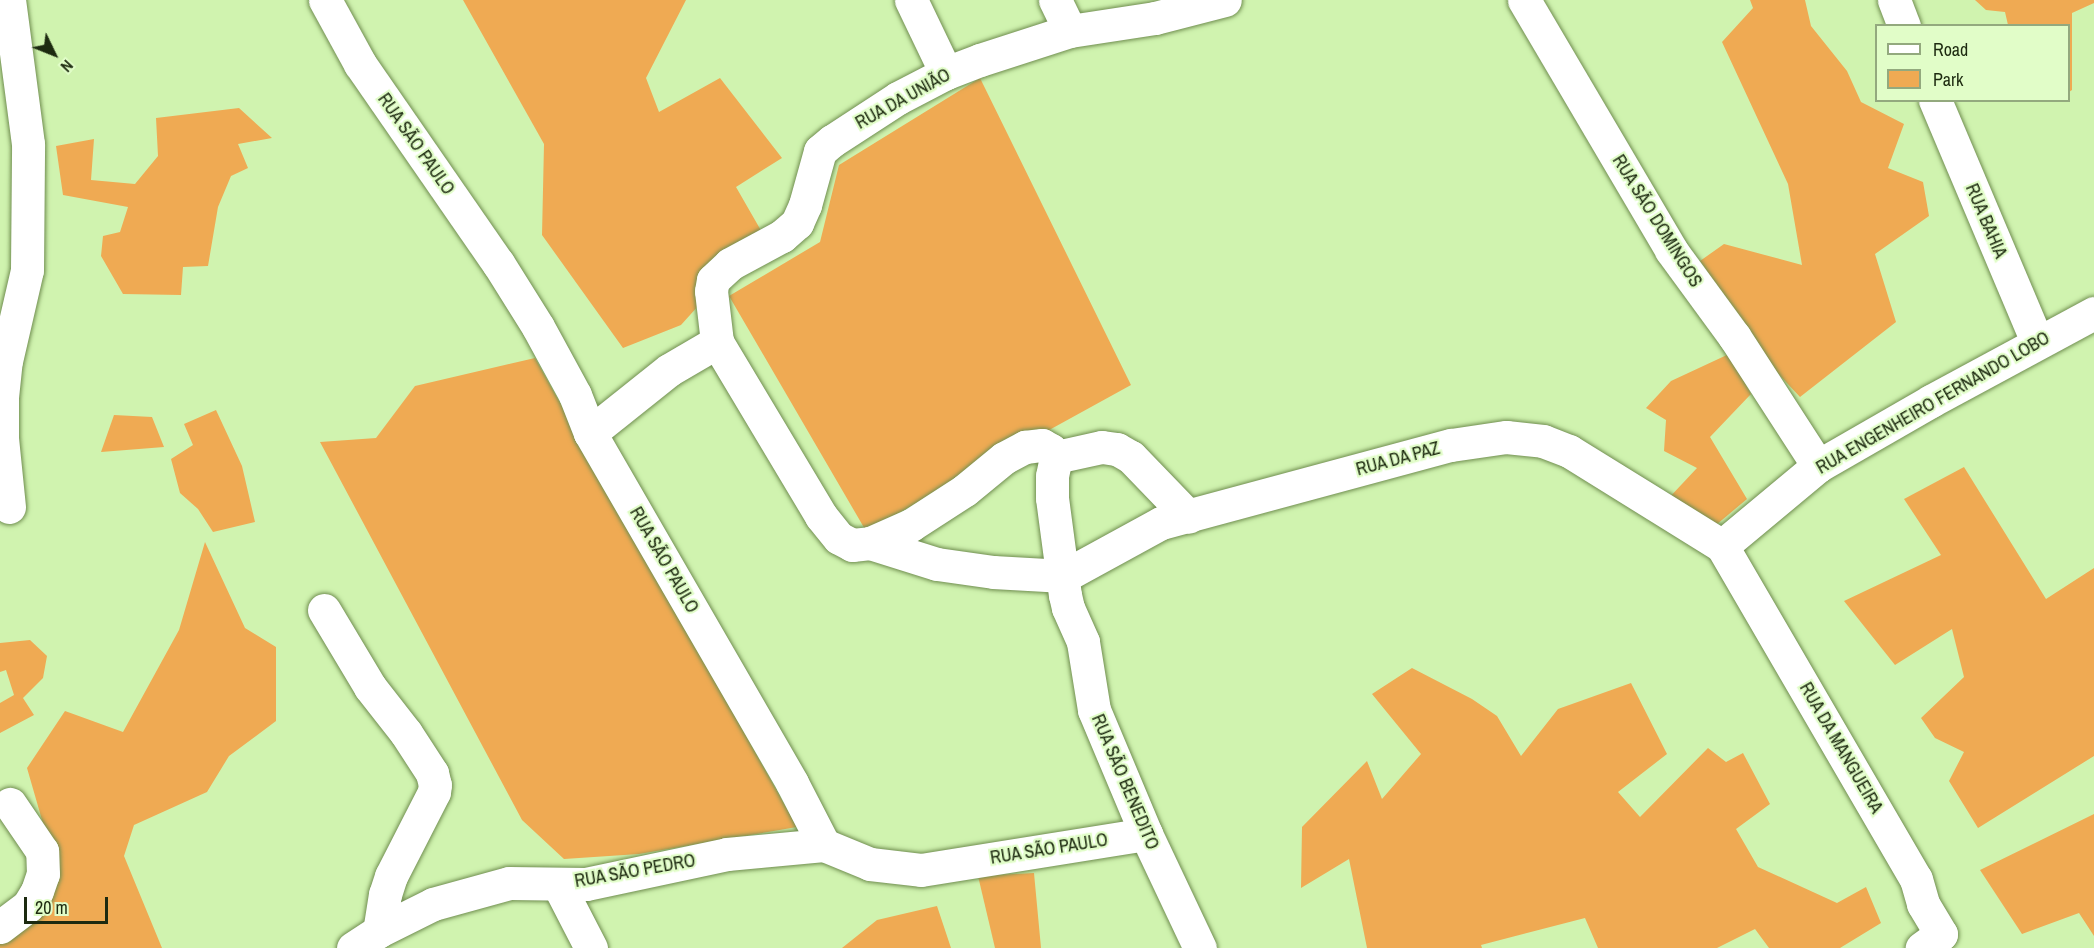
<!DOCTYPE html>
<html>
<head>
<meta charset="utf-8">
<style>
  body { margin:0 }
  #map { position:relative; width:2094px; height:948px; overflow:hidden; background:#d0f3af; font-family:"Archivo Narrow",sans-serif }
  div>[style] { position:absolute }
  .green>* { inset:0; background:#efaa53 }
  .roads { filter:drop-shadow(0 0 2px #708e50) drop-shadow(0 0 2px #708e50) }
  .minor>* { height:33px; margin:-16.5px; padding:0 16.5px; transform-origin:16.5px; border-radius:16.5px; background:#fff }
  span { translate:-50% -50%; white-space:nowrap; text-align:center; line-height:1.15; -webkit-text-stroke:4.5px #e1fdc8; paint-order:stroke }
  .street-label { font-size:18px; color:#1d2a10 }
  .legend { position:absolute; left:1875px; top:24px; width:195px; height:78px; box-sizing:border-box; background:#e1fdc8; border:2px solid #93a97e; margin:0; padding:8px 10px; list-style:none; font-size:18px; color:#1d2a10 }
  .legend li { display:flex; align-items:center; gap:12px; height:30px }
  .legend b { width:30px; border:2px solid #93a97e }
  .north { position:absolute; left:24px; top:24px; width:60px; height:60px; -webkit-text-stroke:4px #e1fdc8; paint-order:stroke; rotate:133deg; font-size:16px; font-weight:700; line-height:24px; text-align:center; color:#1d2a10 }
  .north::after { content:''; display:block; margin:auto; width:21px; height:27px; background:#1d2a10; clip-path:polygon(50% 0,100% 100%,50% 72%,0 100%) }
  .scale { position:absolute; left:24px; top:897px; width:84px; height:27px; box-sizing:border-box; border:3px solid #1d2a10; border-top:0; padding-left:8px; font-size:18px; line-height:21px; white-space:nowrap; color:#1d2a10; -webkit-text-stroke:4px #e1fdc8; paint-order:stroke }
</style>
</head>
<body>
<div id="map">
  <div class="green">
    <i style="clip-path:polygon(463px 0,686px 0,646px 78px,659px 112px,720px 78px,782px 158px,736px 187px,763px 234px,681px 325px,623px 348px,542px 235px,544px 144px)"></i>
    <i style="clip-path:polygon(1750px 0,1805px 0,1811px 26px,1847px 71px,1861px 102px,1904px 124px,1888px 168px,1923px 182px,1929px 216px,1875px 254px,1896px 322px,1800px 397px,1771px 366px,1700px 261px,1724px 244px,1802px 265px,1788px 184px,1722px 42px,1753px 8px)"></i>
    <i style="clip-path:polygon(1975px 0,2094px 0,2094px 3px,2072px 13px,2072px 90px,2069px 92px,2068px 26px,2008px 25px,2005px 12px,1986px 10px)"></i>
    <i style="clip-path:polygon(980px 78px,1131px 385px,866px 531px,729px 296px,820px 242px,839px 165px)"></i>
    <i style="clip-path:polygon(239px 108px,272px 138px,238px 144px,248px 168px,231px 176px,218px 207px,208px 266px,183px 267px,181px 295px,123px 294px,101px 256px,103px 236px,120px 232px,128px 207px,63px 195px,56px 146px,94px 139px,91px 180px,135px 184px,158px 156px,156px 118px)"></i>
    <i style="clip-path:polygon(1729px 354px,1751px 394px,1710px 437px,1747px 499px,1716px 525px,1667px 500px,1697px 468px,1664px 451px,1666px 420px,1646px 408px,1671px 381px)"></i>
    <i style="clip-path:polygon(535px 358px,797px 827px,639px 854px,564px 859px,522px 820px,320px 442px,376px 438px,415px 386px)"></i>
    <i style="clip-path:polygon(216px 410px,242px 466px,255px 522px,213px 532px,198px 509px,180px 493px,171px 459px,193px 445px,184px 424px)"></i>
    <i style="clip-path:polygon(114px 415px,152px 417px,164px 447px,101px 452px)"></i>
    <i style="clip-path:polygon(1964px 467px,2046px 599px,2094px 568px,2094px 756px,1978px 828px,1949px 781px,1964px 752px,1935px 738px,1921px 718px,1964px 677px,1952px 629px,1895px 665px,1844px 601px,1941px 555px,1904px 499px)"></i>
    <i style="clip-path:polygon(205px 542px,245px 628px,276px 647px,276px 721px,229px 756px,207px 792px,134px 825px,124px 856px,162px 948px,0 948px,0 929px,57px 872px,27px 768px,65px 711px,123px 732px,179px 630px)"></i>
    <i style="clip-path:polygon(30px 640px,47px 656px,43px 678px,23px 698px,34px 715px,0 733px,0 703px,14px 695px,6px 670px,0 672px,0 643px)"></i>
    <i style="clip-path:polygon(1412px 668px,1472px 699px,1497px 716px,1521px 756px,1558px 709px,1631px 683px,1667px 754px,1618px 792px,1640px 817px,1708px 748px,1726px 762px,1743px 753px,1770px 804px,1736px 829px,1758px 867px,1837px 903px,1866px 887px,1881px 923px,1840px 948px,1769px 948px,1755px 929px,1717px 948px,1598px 948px,1585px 918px,1481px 945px,1482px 948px,1367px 948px,1349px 859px,1301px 888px,1302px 827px,1367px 761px,1382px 799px,1421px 754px,1372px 694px)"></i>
    <i style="clip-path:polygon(2094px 814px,2094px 936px,2079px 913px,2022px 934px,1980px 870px)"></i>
    <i style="clip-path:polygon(1034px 873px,1041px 948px,995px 948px,978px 876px)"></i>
    <i style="clip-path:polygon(937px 906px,951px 948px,842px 948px,877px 920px)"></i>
  </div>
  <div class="roads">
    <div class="minor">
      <i style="left:325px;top:0;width:73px;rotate:61.3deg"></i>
      <i style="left:360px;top:64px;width:242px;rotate:55.3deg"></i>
      <i style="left:498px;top:263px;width:75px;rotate:58deg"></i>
      <i style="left:538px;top:327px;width:77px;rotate:61.4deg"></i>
      <i style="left:575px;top:395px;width:41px;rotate:68.5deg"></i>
      <i style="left:590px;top:433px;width:404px;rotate:60deg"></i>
      <i style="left:792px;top:783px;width:70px;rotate:62.7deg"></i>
      <i style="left:824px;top:845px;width:50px;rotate:22.4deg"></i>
      <i style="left:870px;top:864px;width:51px;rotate:6.7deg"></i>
      <i style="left:921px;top:870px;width:228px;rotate:-9.1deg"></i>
      <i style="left:911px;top:0;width:81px;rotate:64.4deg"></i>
      <i style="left:1055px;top:0;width:34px;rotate:64deg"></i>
      <i style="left:1524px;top:0;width:290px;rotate:59.5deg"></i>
      <i style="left:1671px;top:250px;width:107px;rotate:53.8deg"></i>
      <i style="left:1734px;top:336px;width:155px;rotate:57.1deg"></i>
      <i style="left:1894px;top:0;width:28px;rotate:69deg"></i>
      <i style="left:1935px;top:100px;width:263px;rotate:67.1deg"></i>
      <i style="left:717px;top:342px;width:203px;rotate:59.1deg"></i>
      <i style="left:821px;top:516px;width:28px;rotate:51deg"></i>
      <i style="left:839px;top:538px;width:15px;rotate:28deg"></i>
      <i style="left:852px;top:545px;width:18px;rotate:-6deg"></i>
      <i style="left:870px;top:543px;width:45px;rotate:-23.7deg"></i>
      <i style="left:911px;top:525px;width:64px;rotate:-32.9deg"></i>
      <i style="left:965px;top:490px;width:50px;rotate:-39.4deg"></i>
      <i style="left:1004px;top:458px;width:24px;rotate:-28deg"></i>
      <i style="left:1025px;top:447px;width:17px;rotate:-7deg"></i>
      <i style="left:1042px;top:445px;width:10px;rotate:29deg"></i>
      <i style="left:1051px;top:450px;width:9px;rotate:54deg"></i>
      <i style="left:1056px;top:457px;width:19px;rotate:102deg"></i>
      <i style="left:1052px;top:476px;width:22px;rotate:90deg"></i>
      <i style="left:1052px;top:498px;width:98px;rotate:82.4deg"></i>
      <i style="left:1065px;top:595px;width:13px;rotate:77deg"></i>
      <i style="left:1068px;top:608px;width:37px;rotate:66deg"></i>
      <i style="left:1083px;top:642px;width:69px;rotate:80.8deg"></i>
      <i style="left:1094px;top:710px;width:134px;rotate:67.2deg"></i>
      <i style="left:1146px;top:834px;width:126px;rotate:64.7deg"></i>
      <i style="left:590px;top:433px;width:101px;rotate:-38.6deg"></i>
      <i style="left:669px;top:370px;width:56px;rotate:-30.3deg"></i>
      <i style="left:717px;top:342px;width:51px;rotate:-96.7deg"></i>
      <i style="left:711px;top:291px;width:11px;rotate:-80deg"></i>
      <i style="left:713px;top:280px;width:23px;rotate:-43deg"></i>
      <i style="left:730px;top:264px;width:59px;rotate:-28.3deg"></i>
      <i style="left:782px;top:236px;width:20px;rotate:-41deg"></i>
      <i style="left:797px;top:223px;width:20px;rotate:-66deg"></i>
      <i style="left:805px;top:205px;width:56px;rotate:-74.5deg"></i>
      <i style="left:820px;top:151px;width:16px;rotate:-40deg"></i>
      <i style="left:832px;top:141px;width:79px;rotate:-33.1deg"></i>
      <i style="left:898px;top:98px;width:54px;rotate:-27.5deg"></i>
      <i style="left:946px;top:73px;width:36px;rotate:-21deg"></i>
      <i style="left:980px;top:60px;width:95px;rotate:-17.9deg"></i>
      <i style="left:1070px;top:31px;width:86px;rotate:-8.7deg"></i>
      <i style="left:1155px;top:18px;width:72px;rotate:-14.4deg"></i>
      <i style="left:1056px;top:457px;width:47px;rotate:-12.3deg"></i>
      <i style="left:1102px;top:447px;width:15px;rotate:8deg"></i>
      <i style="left:1117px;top:449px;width:16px;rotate:30deg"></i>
      <i style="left:1131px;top:457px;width:83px;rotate:46deg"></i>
      <i style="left:9px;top:507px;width:69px;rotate:-95.8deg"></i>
      <i style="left:2px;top:438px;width:41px;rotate:-90deg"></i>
      <i style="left:2px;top:397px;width:36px;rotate:-84deg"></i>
      <i style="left:6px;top:361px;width:93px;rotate:-77deg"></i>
      <i style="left:27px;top:270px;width:126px;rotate:-89.5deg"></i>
      <i style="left:28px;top:144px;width:145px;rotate:-97.5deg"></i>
      <i style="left:870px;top:543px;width:70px;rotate:17.4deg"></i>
      <i style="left:937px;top:564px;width:57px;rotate:8.1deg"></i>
      <i style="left:993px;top:572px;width:71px;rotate:3.2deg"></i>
      <i style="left:1722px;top:546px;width:125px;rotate:-39.8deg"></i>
      <i style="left:1818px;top:466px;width:130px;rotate:-29.9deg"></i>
      <i style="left:1931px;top:401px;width:185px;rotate:-28.4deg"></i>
      <i style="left:1064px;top:576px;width:111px;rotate:-28.7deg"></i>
      <i style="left:1161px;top:523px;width:300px;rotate:-15.1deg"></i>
      <i style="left:1451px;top:445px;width:56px;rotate:-8.3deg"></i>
      <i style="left:1506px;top:437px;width:37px;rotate:6deg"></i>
      <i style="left:1543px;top:441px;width:28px;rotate:21deg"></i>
      <i style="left:1569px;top:451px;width:180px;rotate:31.8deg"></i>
      <i style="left:1722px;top:546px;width:385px;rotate:59.8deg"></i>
      <i style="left:1916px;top:879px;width:26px;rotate:74deg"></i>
      <i style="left:1923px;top:904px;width:35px;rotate:59deg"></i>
      <i style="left:1941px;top:934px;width:24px;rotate:144deg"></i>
      <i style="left:324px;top:610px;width:90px;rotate:59.1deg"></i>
      <i style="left:370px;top:687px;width:58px;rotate:52deg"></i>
      <i style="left:406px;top:733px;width:48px;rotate:57deg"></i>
      <i style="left:432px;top:773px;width:12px;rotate:76deg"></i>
      <i style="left:435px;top:785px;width:7px;rotate:98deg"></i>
      <i style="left:434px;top:792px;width:94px;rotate:117.1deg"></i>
      <i style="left:391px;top:876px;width:19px;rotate:108deg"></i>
      <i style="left:385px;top:894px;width:37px;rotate:99deg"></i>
      <i style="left:558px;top:884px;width:72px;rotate:62.7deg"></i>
      <i style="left:0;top:927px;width:35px;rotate:-37deg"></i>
      <i style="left:28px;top:906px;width:17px;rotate:-59deg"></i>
      <i style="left:37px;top:891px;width:18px;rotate:-71deg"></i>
      <i style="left:43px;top:874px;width:23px;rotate:-92deg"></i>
      <i style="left:42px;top:851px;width:57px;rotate:-124.2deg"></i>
      <i style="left:353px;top:948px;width:31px;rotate:-33deg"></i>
      <i style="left:379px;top:931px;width:60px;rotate:-26.6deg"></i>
      <i style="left:433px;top:904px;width:79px;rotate:-15.4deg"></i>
      <i style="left:509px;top:883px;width:77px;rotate:0.7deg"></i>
      <i style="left:586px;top:884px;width:144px;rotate:-12deg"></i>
      <i style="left:727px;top:854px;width:97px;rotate:-5.3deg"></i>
    </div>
  </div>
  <div class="street-label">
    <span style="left:903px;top:99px;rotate:-29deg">RUA DA UNIÃO</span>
    <span style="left:416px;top:144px;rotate:55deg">RUA SÃO PAULO</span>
    <span style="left:1657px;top:221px;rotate:58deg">RUA SÃO DOMINGOS</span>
    <span style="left:1986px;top:221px;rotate:67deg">RUA BAHIA</span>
    <span style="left:1933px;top:403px;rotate:-30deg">RUA ENGENHEIRO FERNANDO LOBO</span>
    <span style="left:1398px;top:459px;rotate:-15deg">RUA DA PAZ</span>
    <span style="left:664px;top:560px;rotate:60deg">RUA SÃO PAULO</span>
    <span style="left:1841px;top:748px;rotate:60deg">RUA DA MANGUEIRA</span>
    <span style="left:1125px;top:782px;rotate:67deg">RUA SÃO BENEDITO</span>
    <span style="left:1049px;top:849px;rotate:-9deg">RUA SÃO PAULO</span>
    <span style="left:635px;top:871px;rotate:-10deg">RUA SÃO PEDRO</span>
  </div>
  <ul class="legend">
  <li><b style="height:8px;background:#fff"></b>Road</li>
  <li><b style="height:16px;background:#efaa53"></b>Park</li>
  </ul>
  <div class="north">N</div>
  <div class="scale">20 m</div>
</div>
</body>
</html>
